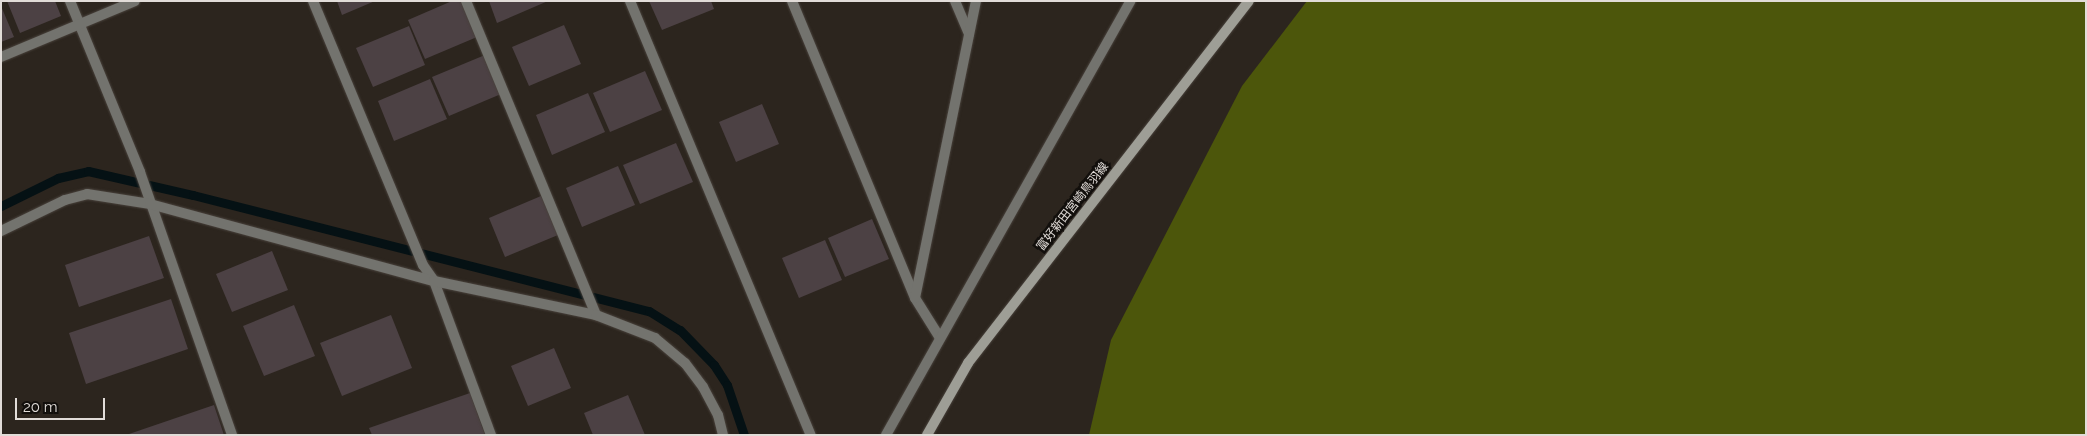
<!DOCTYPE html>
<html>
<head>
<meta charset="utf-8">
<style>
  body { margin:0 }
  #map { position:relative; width:2087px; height:436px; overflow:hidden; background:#2c251e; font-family:Raleway,"Noto Sans JP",sans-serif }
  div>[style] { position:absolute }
  .forest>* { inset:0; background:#4c560b }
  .stream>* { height:9px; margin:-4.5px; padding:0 4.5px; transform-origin:4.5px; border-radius:4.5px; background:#051114 }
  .building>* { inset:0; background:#4c4144 }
  .roads { filter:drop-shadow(0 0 1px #49423c) drop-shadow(0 0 1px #49423c) }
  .street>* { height:10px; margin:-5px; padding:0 5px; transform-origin:5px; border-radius:5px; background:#73736e }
  .secondary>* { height:10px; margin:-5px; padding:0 5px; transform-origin:5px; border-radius:5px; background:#9e9e96 }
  span { translate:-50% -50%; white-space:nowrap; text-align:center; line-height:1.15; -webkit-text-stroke:5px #120f0c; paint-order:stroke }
  .street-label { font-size:12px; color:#e1dcd8 }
  .frame { position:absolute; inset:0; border:2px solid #e1dcd8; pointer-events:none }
  .scale { position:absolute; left:15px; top:398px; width:90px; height:22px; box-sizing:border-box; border:2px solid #e1dcd8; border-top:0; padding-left:6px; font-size:15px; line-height:18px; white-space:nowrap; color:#e1dcd8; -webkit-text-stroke:4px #120f0c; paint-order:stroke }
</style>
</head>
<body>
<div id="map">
  <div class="forest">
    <i style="clip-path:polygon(1307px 1px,2086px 1px,2086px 435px,1089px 435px,1111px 340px,1242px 86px)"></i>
  </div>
  <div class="stream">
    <i style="left:1px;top:206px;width:64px;rotate:-26.2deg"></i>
    <i style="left:58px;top:178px;width:31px;rotate:-13deg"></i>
    <i style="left:88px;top:171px;width:108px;rotate:12.9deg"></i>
    <i style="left:193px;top:195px;width:471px;rotate:14.3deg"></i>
    <i style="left:649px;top:311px;width:36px;rotate:32deg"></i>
    <i style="left:680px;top:330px;width:49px;rotate:45.8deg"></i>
    <i style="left:714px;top:365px;width:24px;rotate:57deg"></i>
    <i style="left:727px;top:385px;width:53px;rotate:71.2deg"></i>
  </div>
  <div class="building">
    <i style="clip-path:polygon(7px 1px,55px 1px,61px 16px,20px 33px)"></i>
    <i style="clip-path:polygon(337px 1px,375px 1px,342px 15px)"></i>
    <i style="clip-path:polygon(452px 1px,462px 1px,477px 37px,425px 59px,408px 20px)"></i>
    <i style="clip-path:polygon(489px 1px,548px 1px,497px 23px)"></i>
    <i style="clip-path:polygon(649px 1px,711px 1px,714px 9px,662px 30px)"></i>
    <i style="clip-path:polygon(1px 6px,14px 37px,1px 42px)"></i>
    <i style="clip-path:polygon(564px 25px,581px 64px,529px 86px,512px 47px)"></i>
    <i style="clip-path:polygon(409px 26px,425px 65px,373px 87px,356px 48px)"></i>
    <i style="clip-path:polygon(485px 55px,501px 94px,449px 116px,432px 77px)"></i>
    <i style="clip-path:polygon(645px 71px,662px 110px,610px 132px,593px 93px)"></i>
    <i style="clip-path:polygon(430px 79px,447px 119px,394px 141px,378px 101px)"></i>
    <i style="clip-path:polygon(588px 93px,605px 132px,552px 155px,536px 115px)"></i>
    <i style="clip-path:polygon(762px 104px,779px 144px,736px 162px,719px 122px)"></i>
    <i style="clip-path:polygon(676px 143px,693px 182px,640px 204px,623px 165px)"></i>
    <i style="clip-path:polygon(618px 166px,635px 205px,582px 227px,566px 188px)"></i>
    <i style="clip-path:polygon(541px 196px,558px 235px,505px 257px,489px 218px)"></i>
    <i style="clip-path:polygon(872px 219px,889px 259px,845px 277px,828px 238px)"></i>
    <i style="clip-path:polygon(149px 236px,164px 278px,79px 307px,65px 265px)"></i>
    <i style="clip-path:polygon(825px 240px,842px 280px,799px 298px,782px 258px)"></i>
    <i style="clip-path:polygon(272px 251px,288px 290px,232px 312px,216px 274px)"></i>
    <i style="clip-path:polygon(171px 299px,188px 349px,86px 384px,69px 333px)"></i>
    <i style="clip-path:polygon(294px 305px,315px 356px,264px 376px,243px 326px)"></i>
    <i style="clip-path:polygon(391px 315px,412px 368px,342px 396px,320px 343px)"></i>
    <i style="clip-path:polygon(554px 348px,571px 388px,528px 406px,511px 366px)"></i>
    <i style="clip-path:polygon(470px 393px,485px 435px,372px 435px,369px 428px)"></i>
    <i style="clip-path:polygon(628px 395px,645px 435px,593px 435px,584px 413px)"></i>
    <i style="clip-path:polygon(214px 405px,224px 435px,129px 435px,129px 434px)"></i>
  </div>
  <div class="roads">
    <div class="street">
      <i style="left:70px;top:1px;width:185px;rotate:67.7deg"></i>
      <i style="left:140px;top:172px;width:279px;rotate:70.7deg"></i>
      <i style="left:313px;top:1px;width:286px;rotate:67.4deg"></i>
      <i style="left:423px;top:265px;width:19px;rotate:55deg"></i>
      <i style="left:434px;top:281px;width:164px;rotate:69.7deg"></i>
      <i style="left:466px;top:1px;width:340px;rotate:67.5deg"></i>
      <i style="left:630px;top:1px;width:470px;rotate:67.4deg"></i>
      <i style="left:792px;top:1px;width:321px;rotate:67.5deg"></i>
      <i style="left:955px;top:1px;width:36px;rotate:67deg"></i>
      <i style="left:1px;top:57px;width:145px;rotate:-22.7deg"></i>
      <i style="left:1px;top:231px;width:71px;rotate:-25.8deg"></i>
      <i style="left:65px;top:200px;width:23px;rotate:-15deg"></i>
      <i style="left:87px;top:194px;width:64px;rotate:9deg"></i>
      <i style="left:150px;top:204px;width:294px;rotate:15.2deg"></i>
      <i style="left:434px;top:281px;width:166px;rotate:11.9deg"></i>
      <i style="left:596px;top:315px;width:63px;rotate:21.3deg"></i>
      <i style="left:655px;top:338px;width:39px;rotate:40deg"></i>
      <i style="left:685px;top:363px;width:30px;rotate:53deg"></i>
      <i style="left:703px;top:387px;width:32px;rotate:62deg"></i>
      <i style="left:718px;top:415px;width:21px;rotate:76deg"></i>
      <i style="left:940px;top:338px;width:47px;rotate:-122deg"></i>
      <i style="left:915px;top:298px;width:303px;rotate:-78.4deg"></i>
      <i style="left:886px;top:435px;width:498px;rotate:-60.6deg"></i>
    </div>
    <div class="secondary">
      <i style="left:927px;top:435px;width:83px;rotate:-60.3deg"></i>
      <i style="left:968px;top:363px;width:458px;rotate:-52.2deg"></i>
    </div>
  </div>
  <div class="street-label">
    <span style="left:1073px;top:207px;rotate:-52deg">富好新田宮崎鳥羽線</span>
  </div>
  <div class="frame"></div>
  <div class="scale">20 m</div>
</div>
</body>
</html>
